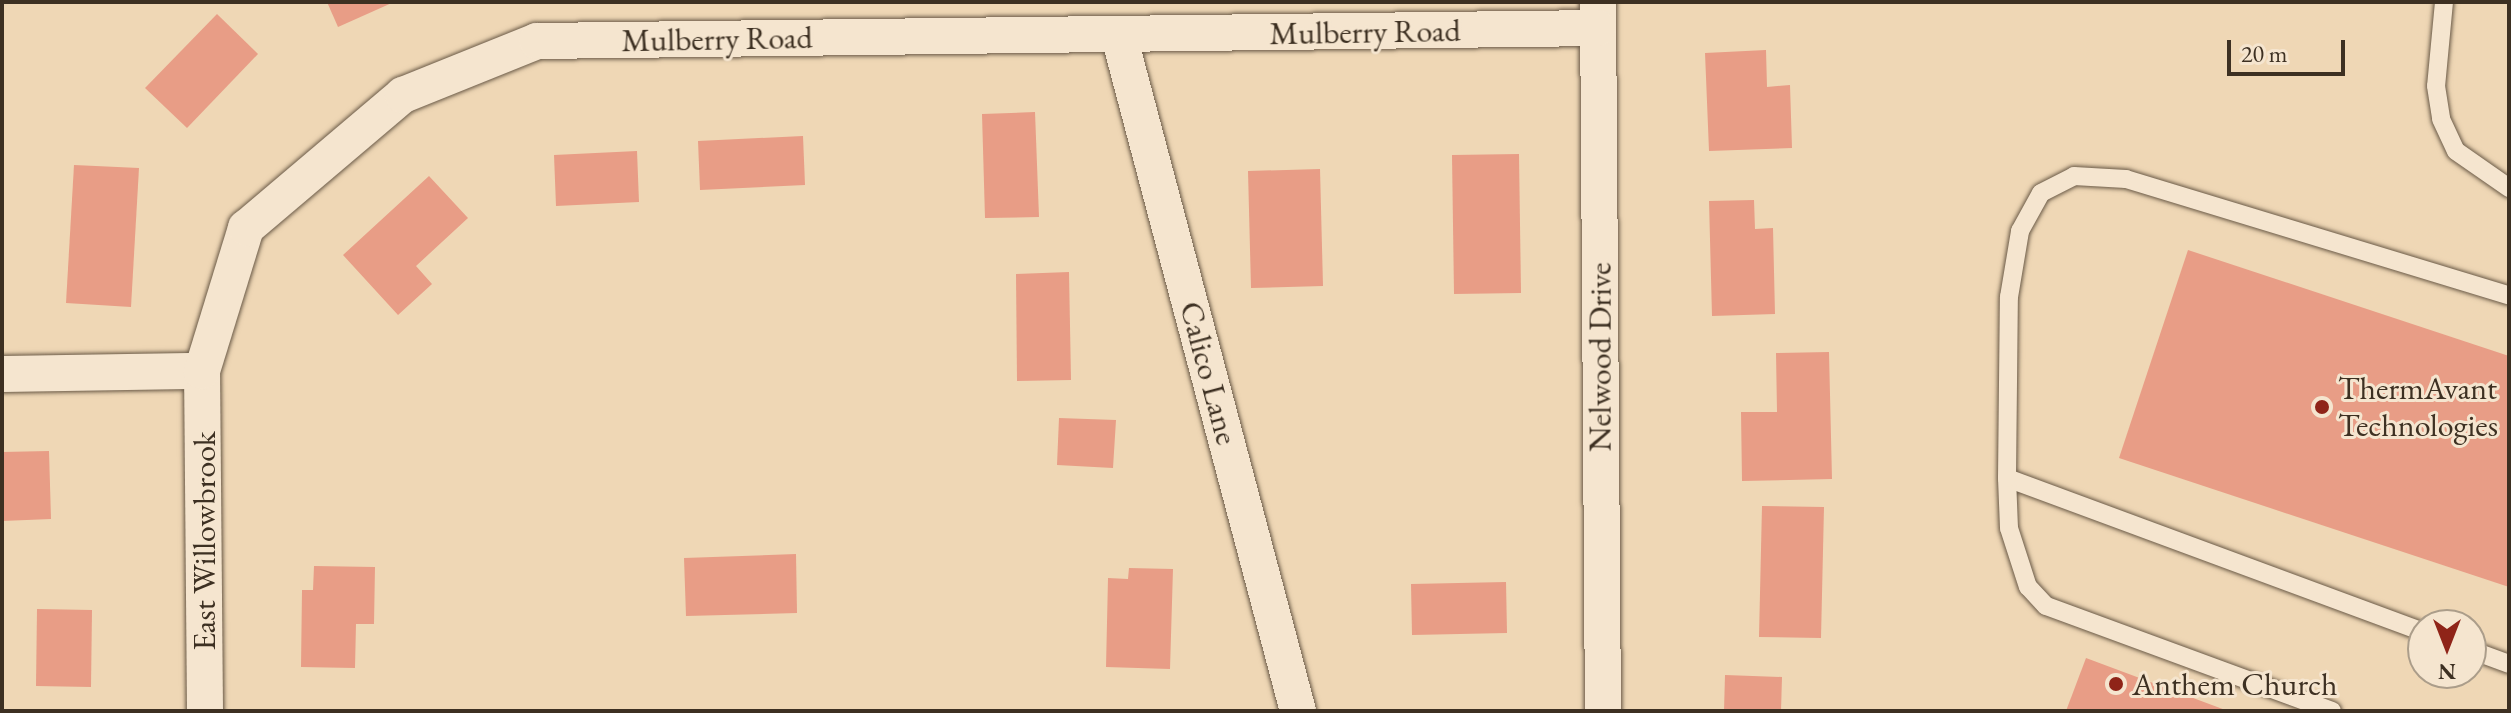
<!DOCTYPE html>
<html>
<head>
<meta charset="utf-8">
<style>
  body { margin:0 }
  #map { position:relative; width:2511px; height:713px; overflow:hidden; background:#efd7b5; font-family:"EB Garamond",serif }
  div>[style] { position:absolute }
  .building>* { inset:0; background:#e89d86 }
  .roads { filter:drop-shadow(0 0 2px #6a5a47) drop-shadow(0 0 2px #6a5a47) }
  .service>* { height:18px; margin:-9px; padding:0 9px; transform-origin:9px; border-radius:9px; background:#f5e5cf }
  .minor>* { height:36px; margin:-18px; padding:0 18px; transform-origin:18px; border-radius:18px; background:#f5e5cf }
  .dots>* { width:22px; height:22px; translate:-50% -50%; box-sizing:border-box; border:4px solid #f5e5cf; border-radius:50% }
  span { translate:-50% -50%; white-space:nowrap; text-align:center; line-height:1.15; -webkit-text-stroke:6px #f5e5cf; paint-order:stroke }
  .street-label { font-size:32px; color:#3d3022 }
  .poi-label { font-size:32px; color:#3d3022 }
  .left { translate:0 -50%; text-align:left }
  .frame { position:absolute; inset:0; border:4px solid #3d3022; pointer-events:none }
  .north { position:absolute; left:2407px; top:609px; width:80px; height:80px; box-sizing:border-box; background:#f5e5cf; border:2px solid #ab9d8a; border-radius:50%; rotate:180deg; font-size:22px; font-weight:700; line-height:32px; text-align:center; color:#3d3022 }
  .north::after { content:''; display:block; margin:auto; width:28px; height:36px; background:#8f2418; clip-path:polygon(50% 0,100% 100%,50% 72%,0 100%) }
  .scale { position:absolute; left:2227px; top:40px; width:118px; height:36px; box-sizing:border-box; border:4px solid #3d3022; border-top:0; padding-left:10px; font-size:24px; line-height:28px; white-space:nowrap; color:#3d3022; -webkit-text-stroke:6px #f5e5cf; paint-order:stroke }
</style>
</head>
<body>
<div id="map">
  <div class="building">
    <i style="clip-path:polygon(327px 2px,394px 2px,338px 27px)"></i>
    <i style="clip-path:polygon(217px 14px,258px 54px,187px 128px,145px 88px)"></i>
    <i style="clip-path:polygon(1766px 50px,1767px 87px,1790px 85px,1792px 148px,1709px 151px,1705px 53px)"></i>
    <i style="clip-path:polygon(1035px 112px,1039px 217px,985px 218px,982px 114px)"></i>
    <i style="clip-path:polygon(803px 136px,805px 185px,700px 190px,698px 141px)"></i>
    <i style="clip-path:polygon(637px 151px,639px 202px,556px 206px,554px 155px)"></i>
    <i style="clip-path:polygon(1519px 154px,1521px 293px,1454px 294px,1452px 155px)"></i>
    <i style="clip-path:polygon(74px 165px,139px 168px,131px 307px,66px 303px)"></i>
    <i style="clip-path:polygon(1320px 169px,1323px 286px,1251px 288px,1248px 171px)"></i>
    <i style="clip-path:polygon(429px 176px,468px 218px,416px 266px,432px 284px,398px 315px,343px 255px)"></i>
    <i style="clip-path:polygon(1754px 200px,1755px 229px,1773px 228px,1775px 314px,1712px 316px,1709px 201px)"></i>
    <i style="clip-path:polygon(2188px 250px,2509px 356px,2509px 587px,2119px 458px)"></i>
    <i style="clip-path:polygon(1069px 272px,1071px 380px,1017px 381px,1016px 274px)"></i>
    <i style="clip-path:polygon(1829px 352px,1832px 479px,1742px 481px,1741px 412px,1777px 412px,1776px 353px)"></i>
    <i style="clip-path:polygon(1059px 418px,1116px 420px,1113px 468px,1057px 465px)"></i>
    <i style="clip-path:polygon(49px 451px,51px 519px,2px 521px,2px 452px)"></i>
    <i style="clip-path:polygon(1762px 506px,1824px 507px,1821px 638px,1759px 637px)"></i>
    <i style="clip-path:polygon(796px 554px,797px 613px,686px 616px,684px 558px)"></i>
    <i style="clip-path:polygon(314px 566px,375px 567px,374px 624px,356px 624px,355px 668px,301px 667px,302px 590px,313px 590px)"></i>
    <i style="clip-path:polygon(1129px 568px,1173px 569px,1170px 669px,1106px 667px,1108px 578px,1128px 579px)"></i>
    <i style="clip-path:polygon(1506px 582px,1507px 633px,1412px 635px,1411px 584px)"></i>
    <i style="clip-path:polygon(37px 609px,92px 610px,91px 687px,36px 686px)"></i>
    <i style="clip-path:polygon(2086px 658px,2228px 711px,2066px 711px)"></i>
    <i style="clip-path:polygon(1725px 675px,1782px 677px,1781px 711px,1724px 711px)"></i>
  </div>
  <div class="roads">
    <div class="service">
      <i style="left:2444px;top:2px;width:84px;rotate:95.4deg"></i>
      <i style="left:2436px;top:86px;width:33px;rotate:81deg"></i>
      <i style="left:2441px;top:119px;width:35px;rotate:65deg"></i>
      <i style="left:2456px;top:151px;width:65px;rotate:34.9deg"></i>
      <i style="left:2007px;top:478px;width:444px;rotate:20.3deg"></i>
      <i style="left:2471px;top:650px;width:40px;rotate:20.2deg"></i>
      <i style="left:2332px;top:711px;width:305px;rotate:-159.8deg"></i>
      <i style="left:2046px;top:606px;width:26px;rotate:-133deg"></i>
      <i style="left:2028px;top:587px;width:62px;rotate:-107.9deg"></i>
      <i style="left:2009px;top:528px;width:50px;rotate:-92.3deg"></i>
      <i style="left:2007px;top:478px;width:181px;rotate:-89.4deg"></i>
      <i style="left:2009px;top:297px;width:67px;rotate:-80.5deg"></i>
      <i style="left:2020px;top:231px;width:43px;rotate:-61.1deg"></i>
      <i style="left:2041px;top:193px;width:37px;rotate:-27deg"></i>
      <i style="left:2074px;top:176px;width:52px;rotate:3.3deg"></i>
      <i style="left:2126px;top:179px;width:400px;rotate:16.9deg"></i>
    </div>
    <div class="minor">
      <i style="left:1598px;top:2px;width:709px;rotate:89.6deg"></i>
      <i style="left:1119px;top:36px;width:698px;rotate:75.15deg"></i>
      <i style="left:2px;top:374px;width:200px;rotate:-0.9deg"></i>
      <i style="left:205px;top:711px;width:340px;rotate:-90.5deg"></i>
      <i style="left:202px;top:371px;width:150px;rotate:-72.9deg"></i>
      <i style="left:246px;top:228px;width:206px;rotate:-40.3deg"></i>
      <i style="left:403px;top:95px;width:144px;rotate:-21.9deg"></i>
      <i style="left:537px;top:41px;width:1061px;rotate:-0.7deg"></i>
    </div>
  </div>
  <div class="dots">
    <i style="left:2322px;top:407px;background:#8f2418"></i>
    <i style="left:2116px;top:684px;background:#8f2418"></i>
  </div>
  <div class="street-label">
    <span style="left:1365px;top:32px;rotate:-1deg">Mulberry Road</span>
    <span style="left:717px;top:39px;rotate:-1deg">Mulberry Road</span>
    <span style="left:1600px;top:357px;rotate:-90deg">Nelwood Drive</span>
    <span style="left:1209px;top:373px;rotate:75deg">Calico Lane</span>
    <span style="left:204px;top:541px;rotate:-90deg">East Willowbrook</span>
  </div>
  <div class="poi-label">
    <span class="left" style="left:2338px;top:407px">ThermAvant<br>Technologies</span>
    <span class="left" style="left:2132px;top:684px">Anthem Church</span>
  </div>
  <div class="frame"></div>
  <div class="north">N</div>
  <div class="scale">20 m</div>
</div>
</body>
</html>
